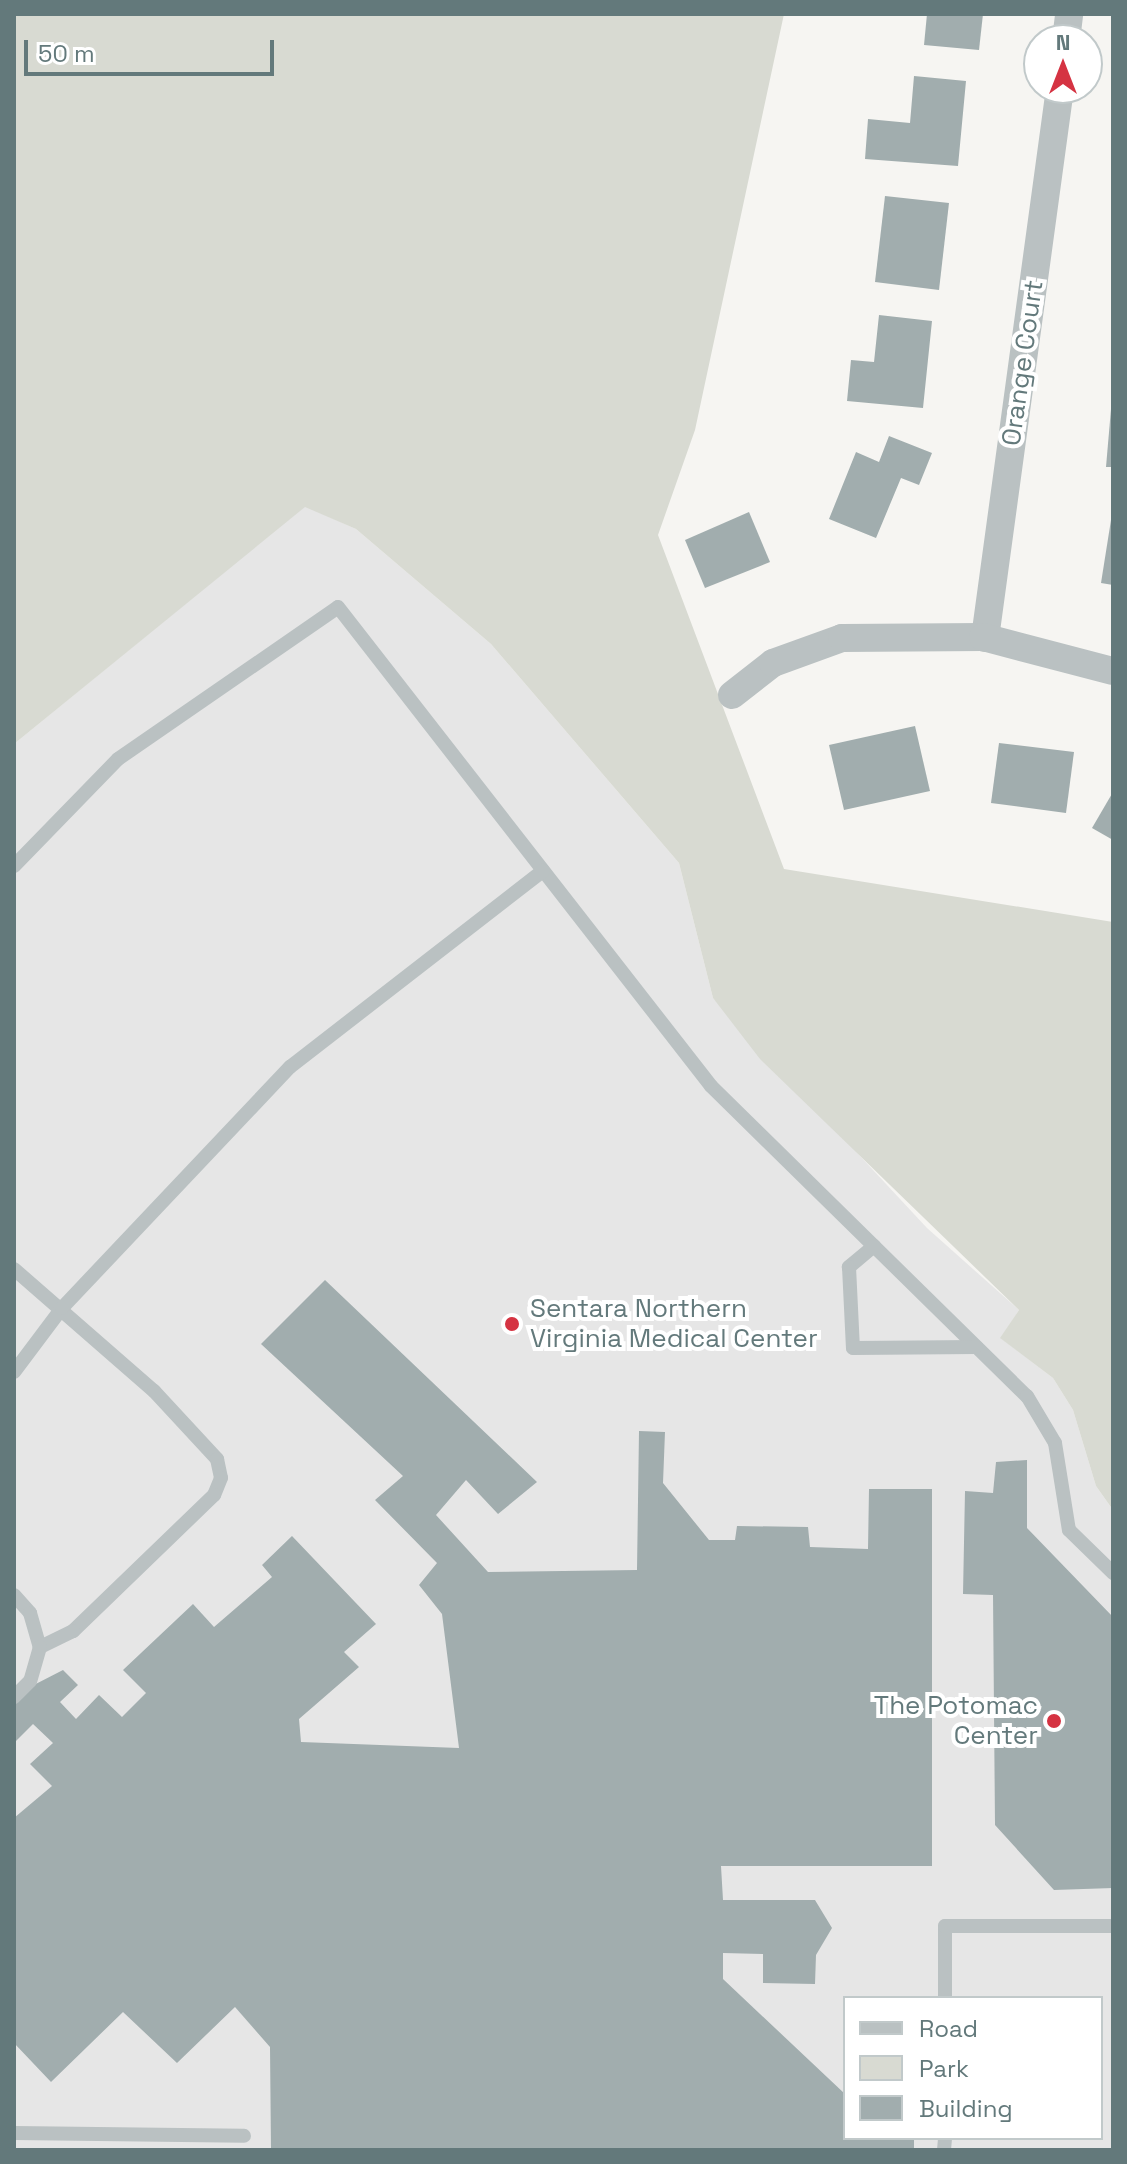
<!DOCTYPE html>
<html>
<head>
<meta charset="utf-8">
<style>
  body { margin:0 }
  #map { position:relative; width:1127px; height:2164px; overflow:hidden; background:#f6f5f2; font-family:"Space Grotesk",sans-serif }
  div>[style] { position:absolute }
  .built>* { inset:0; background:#e6e6e6 }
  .green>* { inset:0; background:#d8dad2 }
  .building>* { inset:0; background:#a1adae }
  .service>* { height:14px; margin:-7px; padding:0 7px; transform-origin:7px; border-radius:7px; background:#bac1c2 }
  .minor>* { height:28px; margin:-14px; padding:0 14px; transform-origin:14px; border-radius:14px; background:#bac1c2 }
  .dots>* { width:22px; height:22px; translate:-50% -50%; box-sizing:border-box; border:4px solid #fff; border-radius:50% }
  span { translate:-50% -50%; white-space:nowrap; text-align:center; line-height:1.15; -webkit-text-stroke:8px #fff; paint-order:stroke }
  .street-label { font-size:26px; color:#63797b }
  .poi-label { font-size:26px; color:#63797b }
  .left { translate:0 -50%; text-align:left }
  .right { translate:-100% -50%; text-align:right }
  .frame { position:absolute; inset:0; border:16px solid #63797b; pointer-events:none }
  .legend { position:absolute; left:843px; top:1996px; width:260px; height:144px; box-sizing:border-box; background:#fff; border:2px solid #c1c9ca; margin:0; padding:10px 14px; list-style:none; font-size:24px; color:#63797b }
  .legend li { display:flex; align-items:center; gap:16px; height:40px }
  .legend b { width:40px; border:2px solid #c1c9ca }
  .north { position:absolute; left:1023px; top:24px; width:80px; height:80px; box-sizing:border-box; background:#fff; border:2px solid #c1c9ca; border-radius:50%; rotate:0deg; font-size:22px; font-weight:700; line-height:32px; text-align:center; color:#63797b }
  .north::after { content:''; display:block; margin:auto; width:28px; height:36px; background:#d53342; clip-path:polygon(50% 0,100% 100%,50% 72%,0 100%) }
  .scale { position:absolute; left:24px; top:40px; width:250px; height:36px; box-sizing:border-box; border:4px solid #63797b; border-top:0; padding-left:10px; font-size:24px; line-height:28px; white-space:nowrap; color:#63797b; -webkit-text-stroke:6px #fff; paint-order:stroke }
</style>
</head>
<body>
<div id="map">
  <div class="built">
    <i style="clip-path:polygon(evenodd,305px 506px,356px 529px,491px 644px,679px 863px,713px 998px,927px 1228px,1019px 1310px,1001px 1338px,1053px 1378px,1073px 1410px,1096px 1486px,1113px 1510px,1113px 2150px,14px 2150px,14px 744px,305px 506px,845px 1998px,1101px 1998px,1101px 2138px,845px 2138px,845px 1998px)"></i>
  </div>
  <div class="green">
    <i style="clip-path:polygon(14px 14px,784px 14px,695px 430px,658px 535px,784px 869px,1113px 922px,1113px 1510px,1096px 1486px,1073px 1410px,1053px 1378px,1000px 1338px,1019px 1310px,760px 1059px,713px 998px,679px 863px,491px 644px,356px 529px,305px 507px,14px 744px)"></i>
  </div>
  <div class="building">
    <i style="clip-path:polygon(927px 14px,983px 14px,979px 50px,924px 45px)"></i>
    <i style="clip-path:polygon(914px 76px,966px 81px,958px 166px,865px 159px,868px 119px,910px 123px)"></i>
    <i style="clip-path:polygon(885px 196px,949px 203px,939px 290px,875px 282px)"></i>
    <i style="clip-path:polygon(879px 315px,932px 321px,923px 408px,847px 401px,851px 360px,874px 362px)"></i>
    <i style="clip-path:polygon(1111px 409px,1113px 410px,1113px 467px,1106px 467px)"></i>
    <i style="clip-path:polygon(889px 436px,932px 453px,919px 485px,901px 478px,876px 538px,829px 519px,856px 452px,879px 462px)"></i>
    <i style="clip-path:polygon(749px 512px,770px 562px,705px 588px,685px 540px)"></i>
    <i style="clip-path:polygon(1111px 520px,1113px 521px,1113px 585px,1101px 583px)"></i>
    <i style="clip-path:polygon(915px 726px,930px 791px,844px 810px,829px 745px)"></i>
    <i style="clip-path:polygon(999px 743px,1074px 752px,1066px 813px,991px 803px)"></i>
    <i style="clip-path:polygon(1113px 792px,1113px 840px,1092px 828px)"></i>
    <i style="clip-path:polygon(325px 1280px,537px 1482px,498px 1514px,466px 1480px,436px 1515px,488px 1572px,637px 1570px,639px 1431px,665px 1432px,663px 1483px,709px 1540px,735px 1540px,737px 1526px,808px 1527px,810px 1547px,868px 1549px,869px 1489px,932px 1489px,932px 1866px,721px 1866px,723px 1900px,815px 1900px,832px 1928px,816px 1955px,815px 1984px,763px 1983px,763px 1954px,723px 1953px,723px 1979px,845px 2094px,845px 2138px,914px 2138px,914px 2150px,271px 2150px,270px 2047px,235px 2007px,177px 2063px,123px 2012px,51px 2082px,14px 2043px,14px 1818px,52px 1786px,30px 1764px,53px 1743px,33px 1724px,14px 1743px,14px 1702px,26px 1689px,63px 1670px,78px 1685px,60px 1702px,76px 1719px,99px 1695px,122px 1717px,146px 1693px,123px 1670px,193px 1604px,214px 1627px,272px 1577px,262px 1565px,292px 1536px,376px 1624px,344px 1652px,359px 1667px,299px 1719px,301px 1742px,459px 1748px,442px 1614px,419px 1585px,437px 1563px,375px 1500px,403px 1476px,261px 1344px)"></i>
    <i style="clip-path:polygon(1027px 1460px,1027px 1528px,1113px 1617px,1113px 1888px,1054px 1890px,995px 1825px,993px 1595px,963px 1594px,965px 1491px,993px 1493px,996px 1462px)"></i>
  </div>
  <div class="service">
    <i style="left:14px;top:866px;width:149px;rotate:-45.8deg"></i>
    <i style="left:118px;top:759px;width:267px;rotate:-34.6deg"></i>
    <i style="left:338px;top:607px;width:607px;rotate:52.09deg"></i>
    <i style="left:711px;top:1086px;width:443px;rotate:44.5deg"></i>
    <i style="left:1027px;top:1396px;width:55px;rotate:59.2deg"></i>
    <i style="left:1055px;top:1443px;width:88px;rotate:80.9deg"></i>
    <i style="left:1069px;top:1530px;width:62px;rotate:44.3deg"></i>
    <i style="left:874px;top:1246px;width:33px;rotate:140deg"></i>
    <i style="left:849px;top:1267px;width:81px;rotate:87.2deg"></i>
    <i style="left:853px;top:1348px;width:123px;rotate:-0.5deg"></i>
    <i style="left:14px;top:1269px;width:186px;rotate:41.1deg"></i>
    <i style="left:154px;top:1391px;width:93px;rotate:47.2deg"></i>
    <i style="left:217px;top:1459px;width:19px;rotate:78deg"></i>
    <i style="left:221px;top:1478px;width:18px;rotate:112deg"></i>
    <i style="left:214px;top:1495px;width:196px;rotate:136deg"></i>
    <i style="left:73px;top:1631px;width:37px;rotate:154deg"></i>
    <i style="left:14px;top:1372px;width:80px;rotate:-53.1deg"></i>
    <i style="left:62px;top:1308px;width:332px;rotate:-46.6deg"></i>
    <i style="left:290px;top:1067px;width:320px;rotate:-37.8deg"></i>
    <i style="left:14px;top:1595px;width:24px;rotate:48deg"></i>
    <i style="left:30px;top:1613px;width:35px;rotate:74deg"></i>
    <i style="left:40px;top:1647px;width:35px;rotate:106deg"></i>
    <i style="left:30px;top:1681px;width:23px;rotate:135deg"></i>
    <i style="left:945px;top:1998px;width:72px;rotate:-90deg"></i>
    <i style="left:945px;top:1926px;width:168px"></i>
    <i style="left:14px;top:2133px;width:230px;rotate:0.7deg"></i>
    <i style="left:944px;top:2150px;width:12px;rotate:-85deg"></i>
  </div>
  <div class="minor">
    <i style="left:1066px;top:40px;width:26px;rotate:-83deg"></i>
    <i style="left:985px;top:638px;width:555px;rotate:-82.23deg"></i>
    <i style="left:732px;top:695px;width:52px;rotate:-38deg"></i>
    <i style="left:773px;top:663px;width:73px;rotate:-19.9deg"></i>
    <i style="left:842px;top:638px;width:141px;rotate:-0.4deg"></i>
    <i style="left:983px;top:637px;width:134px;rotate:14.7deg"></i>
  </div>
  <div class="dots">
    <i style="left:512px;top:1324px;background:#d53342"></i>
    <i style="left:1054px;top:1721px;background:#d53342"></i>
  </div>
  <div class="street-label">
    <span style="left:1023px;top:363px;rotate:-82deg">Orange Court</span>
  </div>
  <div class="poi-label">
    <span class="left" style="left:530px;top:1324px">Sentara Northern<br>Virginia Medical Center</span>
    <span class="right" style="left:1038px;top:1721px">The Potomac<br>Center</span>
  </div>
  <div class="frame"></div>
  <ul class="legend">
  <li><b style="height:10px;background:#bac1c2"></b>Road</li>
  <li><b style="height:22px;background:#d8dad2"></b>Park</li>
  <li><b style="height:22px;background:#a1adae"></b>Building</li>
  </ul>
  <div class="north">N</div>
  <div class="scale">50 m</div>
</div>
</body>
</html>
